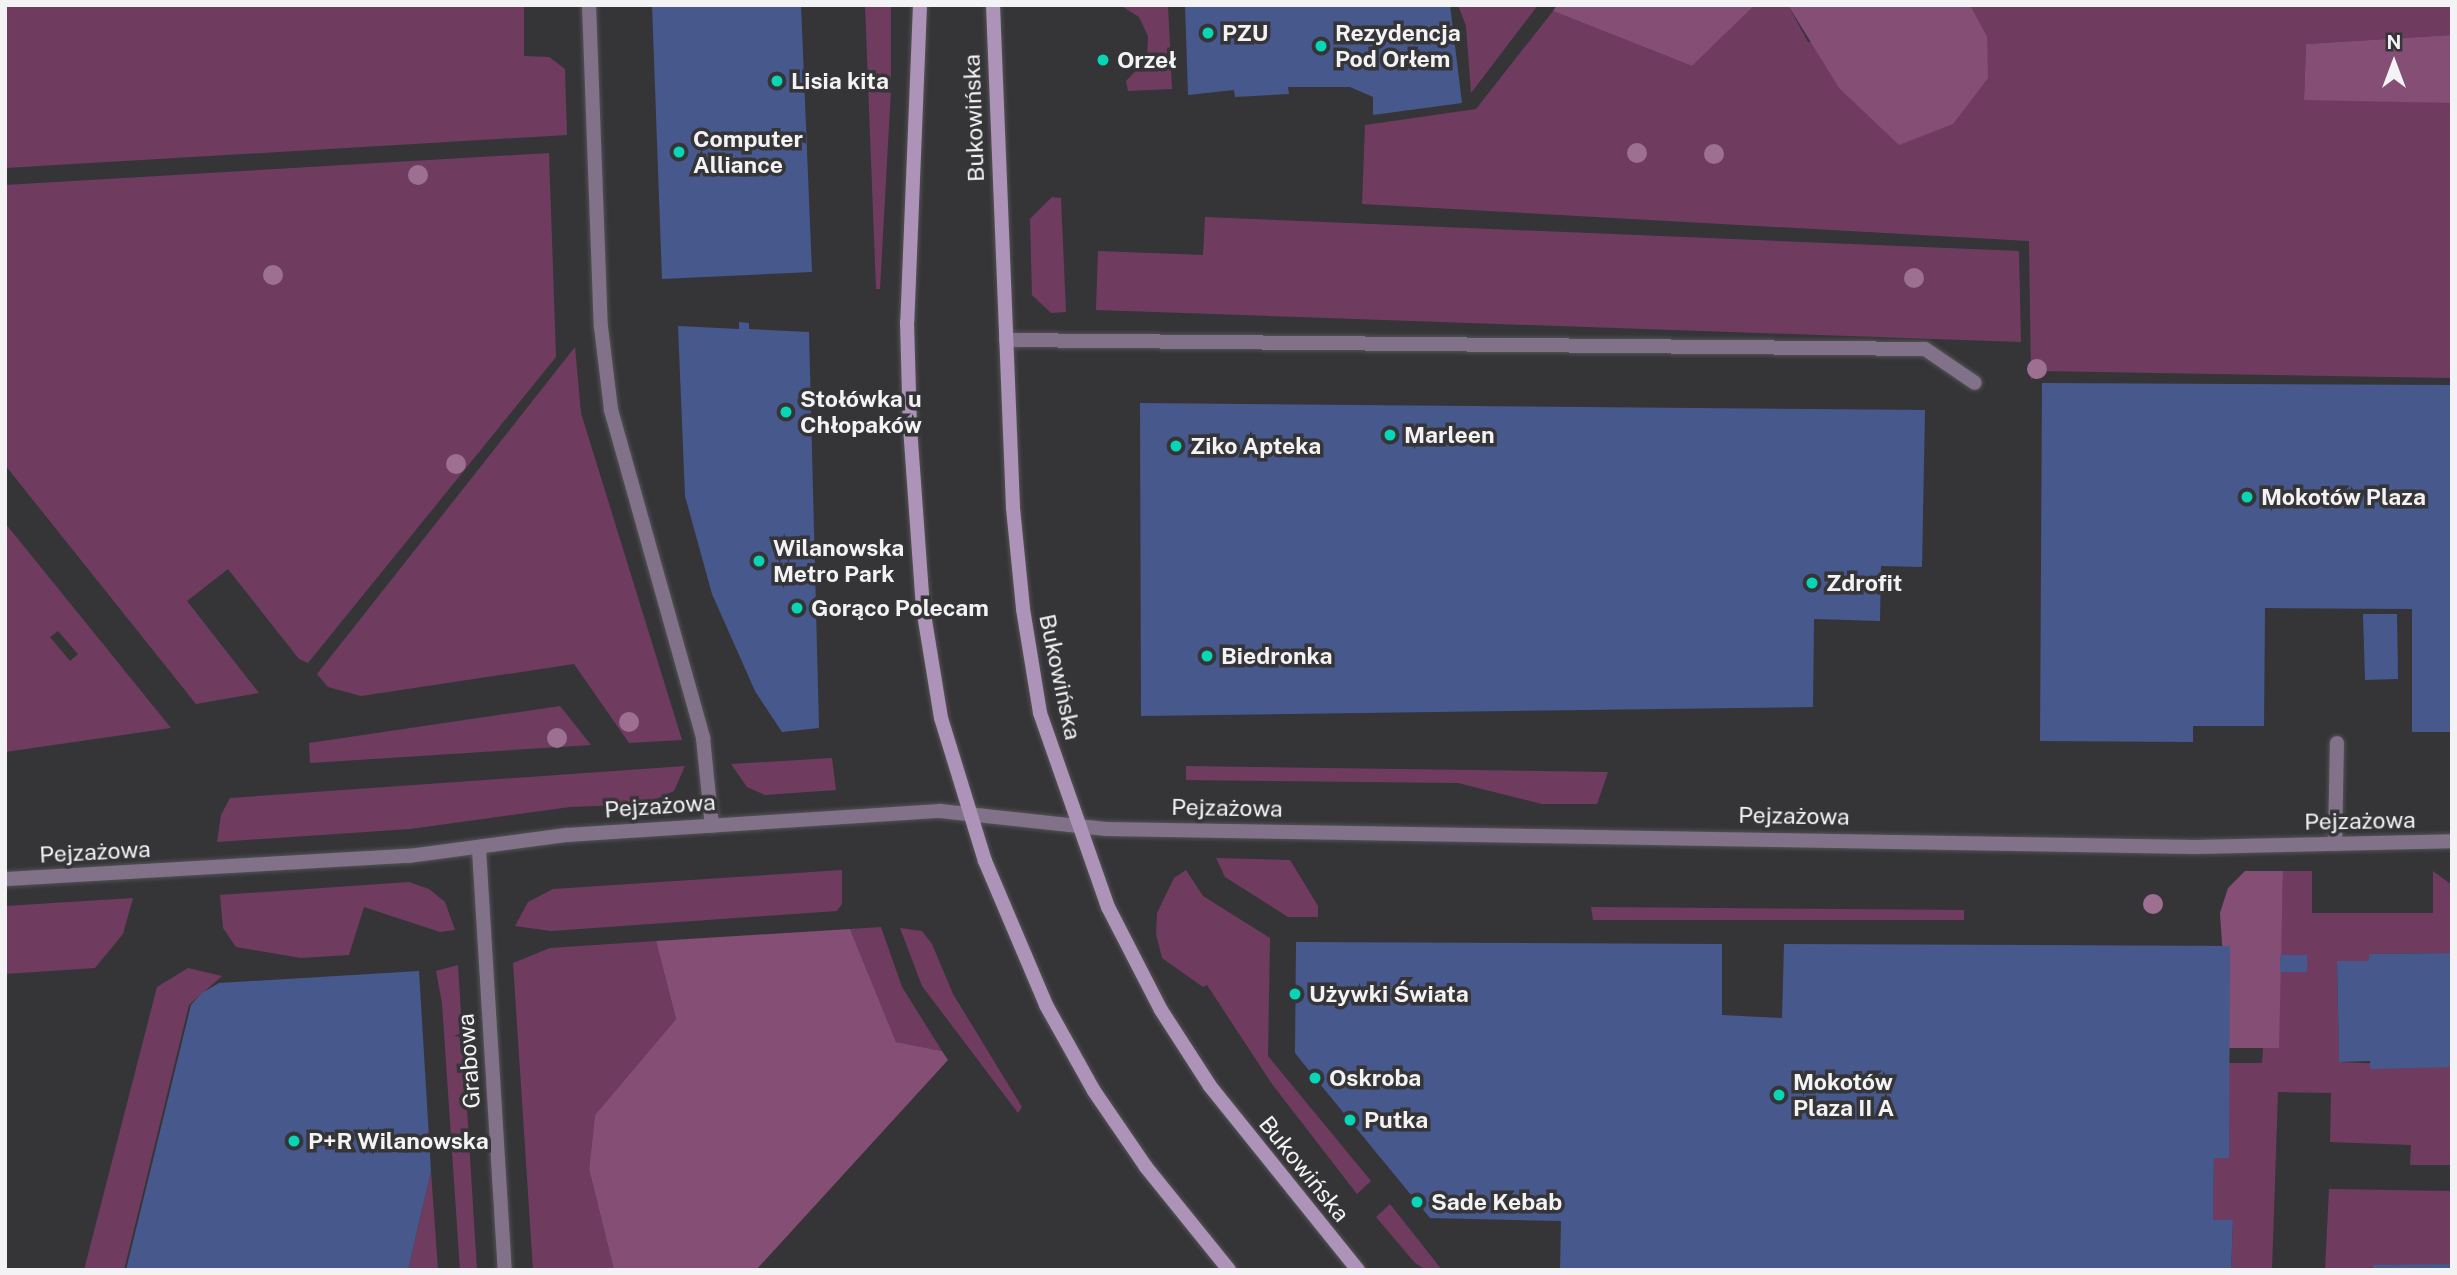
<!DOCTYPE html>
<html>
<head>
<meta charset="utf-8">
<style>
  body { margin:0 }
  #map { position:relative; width:2457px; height:1275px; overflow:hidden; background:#353538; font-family:"Public Sans",sans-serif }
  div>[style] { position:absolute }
  .green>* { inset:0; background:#6f3c60 }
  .forest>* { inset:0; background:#854f75 }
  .building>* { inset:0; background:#47588d }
  .roads { filter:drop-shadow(0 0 2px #535356) drop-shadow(0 0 2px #535356) }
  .lane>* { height:14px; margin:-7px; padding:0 7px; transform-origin:7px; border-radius:7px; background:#827289 }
  .street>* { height:14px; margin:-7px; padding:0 7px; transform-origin:7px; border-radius:7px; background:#827289 }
  .secondary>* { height:14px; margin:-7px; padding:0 7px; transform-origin:7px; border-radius:7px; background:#ad93b8 }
  .trees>* { width:20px; height:20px; margin:-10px; border-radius:50%; background:#9d7091 }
  .dots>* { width:19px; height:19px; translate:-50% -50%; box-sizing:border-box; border:4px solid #353538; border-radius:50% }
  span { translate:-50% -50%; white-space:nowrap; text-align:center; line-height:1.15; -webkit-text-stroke:7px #353538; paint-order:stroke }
  .poi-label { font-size:23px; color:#f3f3f5; font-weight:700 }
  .left { translate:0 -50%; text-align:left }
  .street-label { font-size:23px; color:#f3f3f5 }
  .frame { position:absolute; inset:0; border:7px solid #f3f3f5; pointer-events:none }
  .north { position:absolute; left:2359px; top:28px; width:70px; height:70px; -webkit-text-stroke:5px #353538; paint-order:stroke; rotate:0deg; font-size:19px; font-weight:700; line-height:28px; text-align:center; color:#f3f3f5 }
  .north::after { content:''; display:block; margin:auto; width:24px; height:32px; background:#f3f3f5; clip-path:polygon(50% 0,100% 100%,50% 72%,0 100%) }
</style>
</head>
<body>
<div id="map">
  <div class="green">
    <i style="clip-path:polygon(5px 5px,524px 5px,524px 56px,549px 57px,565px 69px,567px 135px,5px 168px)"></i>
    <i style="clip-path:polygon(865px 5px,891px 5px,891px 89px,880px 289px,876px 289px)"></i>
    <i style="clip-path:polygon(1120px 5px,1168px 5px,1172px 89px,1128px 91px,1126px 81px,1147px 59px,1148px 36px,1139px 17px)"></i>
    <i style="clip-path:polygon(1458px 5px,1538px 5px,1471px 93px,1466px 26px)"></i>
    <i style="clip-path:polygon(1755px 5px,1788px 5px,1808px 42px,1987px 36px,1970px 5px,2452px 5px,2452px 35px,2306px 44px,2304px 99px,2452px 103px,2452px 378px,2039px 371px,2031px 380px,2029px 241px,1362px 204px,1365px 125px,1476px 109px,1553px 11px,1692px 66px)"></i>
    <i style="clip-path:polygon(549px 153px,556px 357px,308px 663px,299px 659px,228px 569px,187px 601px,259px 693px,196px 704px,5px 465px,5px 185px)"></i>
    <i style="clip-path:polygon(1052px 197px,1061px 198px,1066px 312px,1051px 313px,1032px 295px,1030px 219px)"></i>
    <i style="clip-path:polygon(1205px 217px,2019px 251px,2021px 342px,1096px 310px,1098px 251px,1203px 255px)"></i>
    <i style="clip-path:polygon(575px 347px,581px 413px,682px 740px,629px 743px,574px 664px,361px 696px,328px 687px,317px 674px)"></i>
    <i style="clip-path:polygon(evenodd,5px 523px,171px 728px,5px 752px,5px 523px,58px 631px,78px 654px,70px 661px,50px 637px,58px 631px)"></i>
    <i style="clip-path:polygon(560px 706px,591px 745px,310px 763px,309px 743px)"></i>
    <i style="clip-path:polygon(832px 758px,836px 790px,765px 795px,747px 787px,731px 764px)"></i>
    <i style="clip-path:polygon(685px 766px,674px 791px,645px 804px,570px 807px,410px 829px,217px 842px,221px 815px,230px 798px)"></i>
    <i style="clip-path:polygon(1186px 766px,1608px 772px,1597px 804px,1542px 804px,1458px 783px,1186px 780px)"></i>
    <i style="clip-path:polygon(1216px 858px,1290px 860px,1318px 906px,1318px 917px,1288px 917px,1225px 877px)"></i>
    <i style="clip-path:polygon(842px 870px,842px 904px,837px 911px,551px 931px,515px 926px,528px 902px,553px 889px)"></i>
    <i style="clip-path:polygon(1186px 870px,1203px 896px,1270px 938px,1268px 1056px,1371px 1181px,1357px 1194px,1272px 1084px,1207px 985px,1203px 987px,1162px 958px,1156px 934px,1157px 913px,1174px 878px)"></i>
    <i style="clip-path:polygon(2283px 871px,2312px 871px,2312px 913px,2433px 913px,2433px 871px,2452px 885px,2452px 953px,2369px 954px,2369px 961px,2337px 962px,2339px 1062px,2452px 1067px,2452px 1165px,2410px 1165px,2411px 1145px,2330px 1142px,2331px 1093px,2278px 1092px,2272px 1270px,2231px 1270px,2233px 1220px,2213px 1220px,2214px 1158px,2229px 1157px,2229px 1063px,2262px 1063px,2263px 1048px,2278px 1048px)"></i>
    <i style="clip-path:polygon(409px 882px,429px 889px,445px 902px,455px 930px,440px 932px,364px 907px,349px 955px,301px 958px,236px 947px,223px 928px,220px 895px)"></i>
    <i style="clip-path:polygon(133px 898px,123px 934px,95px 968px,5px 974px,5px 906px)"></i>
    <i style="clip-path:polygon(1591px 907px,1964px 910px,1964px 920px,1593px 920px)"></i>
    <i style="clip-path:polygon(881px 927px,902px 987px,942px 1051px,896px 1042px,850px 929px)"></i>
    <i style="clip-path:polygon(900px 928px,922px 931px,932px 944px,953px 994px,1022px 1107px,1018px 1113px,922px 986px)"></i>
    <i style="clip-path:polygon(656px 941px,676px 1019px,595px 1115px,589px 1169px,614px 1270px,533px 1270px,513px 963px,550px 948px)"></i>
    <i style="clip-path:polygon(458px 965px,477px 1270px,460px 1270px,442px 1003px,436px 971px)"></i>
    <i style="clip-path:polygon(188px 968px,222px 976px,189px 1005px,124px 1270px,84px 1270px,157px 987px)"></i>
    <i style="clip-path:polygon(431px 1171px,438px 1270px,408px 1270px)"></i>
    <i style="clip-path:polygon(2329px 1189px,2452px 1191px,2452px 1264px,2325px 1270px)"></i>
    <i style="clip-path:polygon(1390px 1204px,1442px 1270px,1426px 1270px,1415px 1263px,1376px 1217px)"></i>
  </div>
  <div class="forest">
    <i style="clip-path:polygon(1557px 5px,1755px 5px,1692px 66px,1553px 11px)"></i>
    <i style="clip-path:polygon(1788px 5px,1970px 5px,1987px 36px,1988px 78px,1953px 124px,1899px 145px,1839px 88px)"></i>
    <i style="clip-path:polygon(2452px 35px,2452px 103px,2304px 100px,2306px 44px)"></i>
    <i style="clip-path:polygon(2245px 871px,2283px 871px,2279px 1048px,2229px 1048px,2220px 913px,2228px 888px)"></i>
    <i style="clip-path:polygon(850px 929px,896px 1042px,942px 1051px,948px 1060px,756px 1270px,614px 1270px,589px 1169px,595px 1115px,676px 1019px,656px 941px)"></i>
  </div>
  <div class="building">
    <i style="clip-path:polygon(652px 5px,801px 5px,812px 272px,662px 279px)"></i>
    <i style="clip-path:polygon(1185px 5px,1450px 5px,1462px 103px,1373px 115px,1373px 97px,1350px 87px,1288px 87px,1289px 94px,1235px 97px,1234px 90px,1188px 95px)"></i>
    <i style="clip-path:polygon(739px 322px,749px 323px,749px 329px,809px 332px,819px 728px,782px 732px,755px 691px,712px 594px,685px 496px,678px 326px,739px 329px)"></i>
    <i style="clip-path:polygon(2042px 383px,2452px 385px,2452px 732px,2412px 732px,2412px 609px,2265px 608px,2264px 726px,2193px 726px,2193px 742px,2040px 741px)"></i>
    <i style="clip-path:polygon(1140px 403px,1925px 410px,1922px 567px,1881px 566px,1880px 621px,1814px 619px,1813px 707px,1141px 716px)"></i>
    <i style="clip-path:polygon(2363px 614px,2397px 614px,2398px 679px,2365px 680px)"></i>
    <i style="clip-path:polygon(1296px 942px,1722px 944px,1722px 1015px,1782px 1018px,1784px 944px,2230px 946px,2229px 1158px,2214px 1158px,2213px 1220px,2233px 1220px,2231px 1270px,1560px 1270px,1561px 1221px,1430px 1218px,1315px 1078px,1295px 1053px)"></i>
    <i style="clip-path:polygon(2452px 953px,2452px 1067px,2370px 1069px,2370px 1061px,2339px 1062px,2337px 961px,2369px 961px,2369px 954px)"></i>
    <i style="clip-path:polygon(2280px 955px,2307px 955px,2307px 972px,2280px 972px)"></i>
    <i style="clip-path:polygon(419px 971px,431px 1171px,408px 1270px,126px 1270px,191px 1005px,202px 993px,219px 983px)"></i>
    <i style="clip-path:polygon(2452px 1264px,2452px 1270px,2373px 1270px,2373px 1265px)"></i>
  </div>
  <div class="roads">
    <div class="lane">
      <i style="left:1006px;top:340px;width:919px;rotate:0.56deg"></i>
      <i style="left:1925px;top:349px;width:60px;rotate:34.2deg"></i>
    </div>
    <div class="street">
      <i style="left:589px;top:5px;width:322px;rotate:87.9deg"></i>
      <i style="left:601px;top:327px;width:84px;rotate:83.1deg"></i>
      <i style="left:611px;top:410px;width:341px;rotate:74.3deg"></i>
      <i style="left:703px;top:738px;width:88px;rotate:84.2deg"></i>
      <i style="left:2335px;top:844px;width:101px;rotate:-88.9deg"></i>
      <i style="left:479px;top:849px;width:422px;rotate:86.5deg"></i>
      <i style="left:5px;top:879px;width:405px;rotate:-3.3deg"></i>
      <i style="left:409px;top:856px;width:159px;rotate:-7.6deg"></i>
      <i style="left:567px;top:835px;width:374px;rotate:-3.7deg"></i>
      <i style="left:940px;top:811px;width:167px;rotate:6.2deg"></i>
      <i style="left:1106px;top:829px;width:1089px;rotate:0.95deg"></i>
      <i style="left:2195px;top:847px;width:257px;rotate:-1.3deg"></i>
    </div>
    <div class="secondary">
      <i style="left:920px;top:5px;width:317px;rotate:92.3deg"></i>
      <i style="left:907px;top:322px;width:105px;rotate:88.4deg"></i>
      <i style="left:910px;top:427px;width:181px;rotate:85.9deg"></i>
      <i style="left:923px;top:608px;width:111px;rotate:80.7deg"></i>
      <i style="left:941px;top:718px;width:150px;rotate:72.9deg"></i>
      <i style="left:985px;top:861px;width:156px;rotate:67deg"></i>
      <i style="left:1046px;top:1005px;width:98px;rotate:60.8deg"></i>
      <i style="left:1094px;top:1091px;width:92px;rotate:55.6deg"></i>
      <i style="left:1146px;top:1167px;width:132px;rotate:51.1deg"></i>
      <i style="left:993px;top:5px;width:503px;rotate:87.72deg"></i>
      <i style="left:1013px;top:508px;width:101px;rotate:84.3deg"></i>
      <i style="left:1023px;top:609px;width:105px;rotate:80.7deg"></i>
      <i style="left:1040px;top:713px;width:206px;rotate:70.7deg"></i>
      <i style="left:1108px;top:907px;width:116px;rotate:62.8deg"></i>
      <i style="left:1161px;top:1010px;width:90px;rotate:57.2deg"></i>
      <i style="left:1210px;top:1086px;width:236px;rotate:51.2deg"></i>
    </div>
  </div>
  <div class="trees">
    <i style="left:1637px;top:153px"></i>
    <i style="left:1714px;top:154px"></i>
    <i style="left:418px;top:175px"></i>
    <i style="left:273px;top:275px"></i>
    <i style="left:1914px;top:278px"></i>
    <i style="left:2037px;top:369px"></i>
    <i style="left:456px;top:464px"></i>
    <i style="left:629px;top:722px"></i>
    <i style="left:557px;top:738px"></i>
    <i style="left:2153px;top:904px"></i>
  </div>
  <div class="dots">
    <i style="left:1208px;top:33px;background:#06d5b6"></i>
    <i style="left:1321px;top:46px;background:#06d5b6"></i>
    <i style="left:1103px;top:60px;background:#06d5b6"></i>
    <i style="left:777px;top:81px;background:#06d5b6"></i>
    <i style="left:679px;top:152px;background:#06d5b6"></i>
    <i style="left:786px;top:412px;background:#06d5b6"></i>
    <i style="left:1390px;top:435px;background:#06d5b6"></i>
    <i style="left:1176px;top:446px;background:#06d5b6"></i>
    <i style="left:2247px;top:497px;background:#06d5b6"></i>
    <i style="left:759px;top:561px;background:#06d5b6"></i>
    <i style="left:1812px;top:583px;background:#06d5b6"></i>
    <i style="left:797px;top:608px;background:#06d5b6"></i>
    <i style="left:1207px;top:656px;background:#06d5b6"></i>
    <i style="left:1295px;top:994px;background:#06d5b6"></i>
    <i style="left:1315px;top:1078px;background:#06d5b6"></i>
    <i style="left:1779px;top:1095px;background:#06d5b6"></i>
    <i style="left:1350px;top:1120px;background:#06d5b6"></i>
    <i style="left:294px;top:1141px;background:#06d5b6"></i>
    <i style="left:1417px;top:1202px;background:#06d5b6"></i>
  </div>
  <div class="poi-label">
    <span class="left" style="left:1222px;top:33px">PZU</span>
    <span class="left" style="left:1335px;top:46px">Rezydencja<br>Pod Orłem</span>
    <span class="left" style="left:1117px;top:60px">Orzeł</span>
    <span class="left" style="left:791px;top:81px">Lisia kita</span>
    <span class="left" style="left:693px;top:152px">Computer<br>Alliance</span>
    <span class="left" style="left:800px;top:412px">Stołówka u<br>Chłopaków</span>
    <span class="left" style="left:1404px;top:435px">Marleen</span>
    <span class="left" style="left:1190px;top:446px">Ziko Apteka</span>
    <span class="left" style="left:2261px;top:497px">Mokotów Plaza</span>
    <span class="left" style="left:773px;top:561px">Wilanowska<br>Metro Park</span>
    <span class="left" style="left:1826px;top:583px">Zdrofit</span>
    <span class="left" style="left:811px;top:608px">Gorąco Polecam</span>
    <span class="left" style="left:1221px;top:656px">Biedronka</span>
    <span class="left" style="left:1309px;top:994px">Używki Świata</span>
    <span class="left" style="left:1329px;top:1078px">Oskroba</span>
    <span class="left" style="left:1793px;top:1095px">Mokotów<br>Plaza II A</span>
    <span class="left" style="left:1364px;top:1120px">Putka</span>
    <span class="left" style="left:308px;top:1141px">P+R Wilanowska</span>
    <span class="left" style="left:1431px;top:1202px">Sade Kebab</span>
  </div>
  <div class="street-label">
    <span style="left:974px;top:118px;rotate:-92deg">Bukowińska</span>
    <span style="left:1060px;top:677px;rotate:78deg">Bukowińska</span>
    <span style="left:660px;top:806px;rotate:-4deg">Pejzażowa</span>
    <span style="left:1227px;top:808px;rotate:1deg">Pejzażowa</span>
    <span style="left:1794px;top:816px;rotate:1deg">Pejzażowa</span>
    <span style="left:2360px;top:821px;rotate:-1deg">Pejzażowa</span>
    <span style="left:95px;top:852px;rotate:-3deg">Pejzażowa</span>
    <span style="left:469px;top:1061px;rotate:-94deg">Grabowa</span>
    <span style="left:1304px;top:1169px;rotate:51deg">Bukowińska</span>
  </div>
  <div class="frame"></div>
  <div class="north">N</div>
</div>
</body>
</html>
